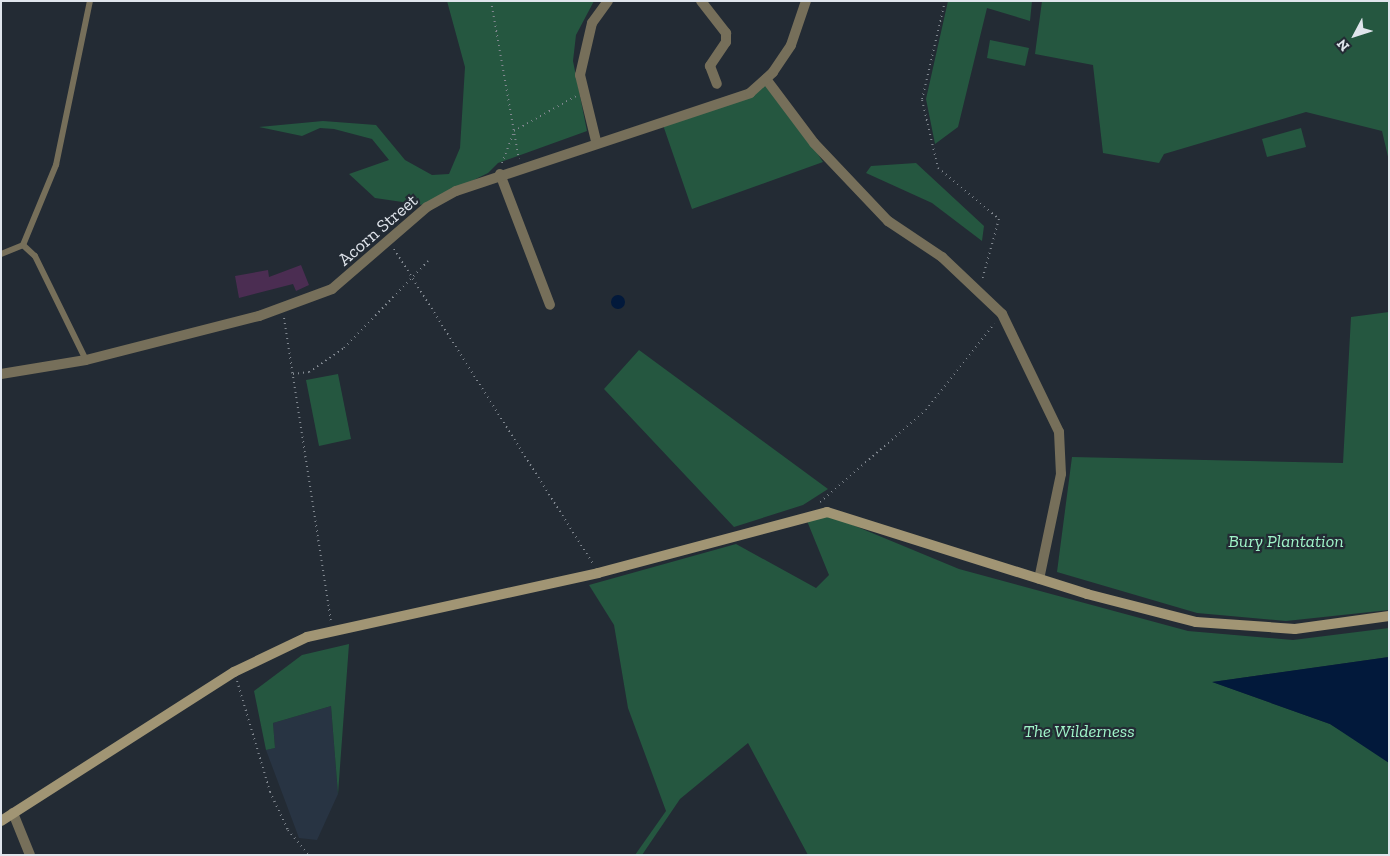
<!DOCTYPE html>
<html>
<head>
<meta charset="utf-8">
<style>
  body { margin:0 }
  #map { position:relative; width:1390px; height:856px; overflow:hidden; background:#232b34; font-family:"Zilla Slab",serif }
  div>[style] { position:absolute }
  .built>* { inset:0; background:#283443 }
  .green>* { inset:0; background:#255740 }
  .water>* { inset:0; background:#02193b }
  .round { border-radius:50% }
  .building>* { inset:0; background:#4b2d52 }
  .path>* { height:2px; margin-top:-1px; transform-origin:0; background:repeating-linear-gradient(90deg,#818890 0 1px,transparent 0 5px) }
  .service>* { height:6px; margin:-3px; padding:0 3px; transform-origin:3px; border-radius:3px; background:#766f5a }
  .minor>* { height:10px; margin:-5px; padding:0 5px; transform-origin:5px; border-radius:5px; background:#766f5a }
  .tertiary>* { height:10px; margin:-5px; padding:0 5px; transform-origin:5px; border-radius:5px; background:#766f5a }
  .secondary>* { height:10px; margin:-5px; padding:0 5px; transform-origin:5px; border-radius:5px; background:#a19574 }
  span { translate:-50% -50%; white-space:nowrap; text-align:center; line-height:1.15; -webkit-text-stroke:4.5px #232b34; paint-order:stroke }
  .street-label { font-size:18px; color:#e0e5ec }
  .park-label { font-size:18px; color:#9ff3c8; font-style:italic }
  .frame { position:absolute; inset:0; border:2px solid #e0e5ec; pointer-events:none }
  .north { position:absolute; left:1330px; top:10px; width:50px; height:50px; -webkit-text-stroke:4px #232b34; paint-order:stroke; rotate:230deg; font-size:14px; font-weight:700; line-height:20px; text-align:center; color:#e0e5ec }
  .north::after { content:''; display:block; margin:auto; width:18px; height:22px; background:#e0e5ec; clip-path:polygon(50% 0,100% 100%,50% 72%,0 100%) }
</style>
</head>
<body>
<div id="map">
  <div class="built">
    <i style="clip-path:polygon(331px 706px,338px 794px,317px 840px,299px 838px,266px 750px,275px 748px,273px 723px)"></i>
  </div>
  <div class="green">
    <i style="clip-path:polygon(447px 1px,594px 1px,576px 35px,573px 61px,587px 131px,498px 163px,488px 173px,423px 205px,375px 198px,349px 174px,389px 160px,372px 139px,334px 129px,320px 128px,302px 136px,259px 127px,323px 121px,376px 125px,405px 160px,432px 175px,449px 174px,460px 148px,465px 67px)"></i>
    <i style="clip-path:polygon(948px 1px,1032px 1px,1030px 21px,987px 8px,958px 127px,935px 144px,926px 99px)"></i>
    <i style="clip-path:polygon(1042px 1px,1389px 1px,1389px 161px,1382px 131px,1306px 112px,1164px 154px,1159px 163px,1103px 153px,1093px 65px,1035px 54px)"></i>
    <i style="clip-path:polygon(990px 40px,1029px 48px,1025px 66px,987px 58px)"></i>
    <i style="clip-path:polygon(766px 75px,823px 162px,692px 209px,663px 125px,745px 95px)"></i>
    <i style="clip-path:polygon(1301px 128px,1306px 147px,1267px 157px,1262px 139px)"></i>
    <i style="clip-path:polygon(916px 163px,984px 226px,982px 241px,932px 203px,866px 173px,871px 166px)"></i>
    <i style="clip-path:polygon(1389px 312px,1389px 610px,1286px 621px,1197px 613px,1057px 572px,1072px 457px,1343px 463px,1351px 317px)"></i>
    <i style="clip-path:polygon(639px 350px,726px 414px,828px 489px,803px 505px,734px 527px,604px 389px)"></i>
    <i style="clip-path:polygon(338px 374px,351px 439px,319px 446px,306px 380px)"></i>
    <i style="clip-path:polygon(805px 516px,831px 516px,959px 569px,1188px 631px,1293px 640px,1389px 628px,1389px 657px,1213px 682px,1330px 724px,1383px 756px,1389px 763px,1389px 855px,808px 855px,748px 743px,680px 799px,642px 855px,635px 855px,666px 811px,628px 708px,614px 625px,589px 585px,736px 544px,816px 588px,829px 575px)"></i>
    <i style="clip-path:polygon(349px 644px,338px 794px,331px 706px,273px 723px,275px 748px,266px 750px,254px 691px,302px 655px)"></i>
  </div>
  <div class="water">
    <i class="round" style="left:611px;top:295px;width:14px;height:14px"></i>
    <i style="clip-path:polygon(1389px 657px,1389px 763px,1330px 724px,1212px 682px)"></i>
  </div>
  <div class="building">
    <i style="clip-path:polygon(301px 265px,309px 285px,296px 291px,293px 284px,239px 298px,235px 276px,268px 270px,269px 277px)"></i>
  </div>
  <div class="path">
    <i style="left:491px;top:1px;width:160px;rotate:80deg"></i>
    <i style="left:945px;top:1px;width:102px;rotate:103.1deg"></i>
    <i style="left:922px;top:100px;width:70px;rotate:76.8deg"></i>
    <i style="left:938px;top:168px;width:80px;rotate:39.9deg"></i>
    <i style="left:999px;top:219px;width:63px;rotate:105.6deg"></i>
    <i style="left:502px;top:163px;width:34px;rotate:-69deg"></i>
    <i style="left:514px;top:131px;width:71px;rotate:-29.4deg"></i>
    <i style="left:394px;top:249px;width:373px;rotate:57.7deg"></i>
    <i style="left:284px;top:318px;width:308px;rotate:81.2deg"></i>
    <i style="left:293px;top:374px;width:16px;rotate:-7deg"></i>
    <i style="left:309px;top:372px;width:42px;rotate:-34.4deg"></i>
    <i style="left:344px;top:348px;width:121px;rotate:-46deg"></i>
    <i style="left:820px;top:502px;width:140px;rotate:-41deg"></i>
    <i style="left:926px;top:410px;width:110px;rotate:-51.7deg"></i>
    <i style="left:237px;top:681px;width:116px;rotate:73.4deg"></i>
    <i style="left:270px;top:792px;width:42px;rotate:64.7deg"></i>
    <i style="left:288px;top:830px;width:33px;rotate:50deg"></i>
  </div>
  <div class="service">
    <i style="left:23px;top:245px;width:16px;rotate:43deg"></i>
    <i style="left:35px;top:256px;width:116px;rotate:63.9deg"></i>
    <i style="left:1px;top:254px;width:24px;rotate:-22deg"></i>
    <i style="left:23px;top:245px;width:87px;rotate:-67.6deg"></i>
    <i style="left:56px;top:165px;width:167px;rotate:-78.3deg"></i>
  </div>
  <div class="minor">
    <i style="left:701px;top:1px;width:41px;rotate:52deg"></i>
    <i style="left:726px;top:33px;width:9px;rotate:90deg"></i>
    <i style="left:726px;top:42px;width:29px;rotate:124deg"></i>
    <i style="left:710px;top:66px;width:19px;rotate:69deg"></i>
    <i style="left:766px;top:79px;width:80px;rotate:53.1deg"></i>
    <i style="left:814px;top:143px;width:108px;rotate:46.5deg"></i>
    <i style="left:888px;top:221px;width:65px;rotate:33.7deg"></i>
    <i style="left:942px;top:257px;width:83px;rotate:43.5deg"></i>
    <i style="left:1002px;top:314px;width:131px;rotate:64.2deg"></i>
    <i style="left:1059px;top:432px;width:42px;rotate:87.3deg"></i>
    <i style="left:1061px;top:474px;width:107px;rotate:101.8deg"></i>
    <i style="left:596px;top:141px;width:68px;rotate:-103.6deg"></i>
    <i style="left:580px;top:75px;width:53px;rotate:-77deg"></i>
    <i style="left:592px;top:23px;width:27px;rotate:-54deg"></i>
    <i style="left:500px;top:174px;width:140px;rotate:69.1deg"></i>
    <i style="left:13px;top:813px;width:45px;rotate:68deg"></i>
  </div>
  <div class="tertiary">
    <i style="left:1px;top:374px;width:86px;rotate:-9.4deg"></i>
    <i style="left:86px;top:360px;width:179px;rotate:-14.3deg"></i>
    <i style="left:259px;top:316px;width:78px;rotate:-20.3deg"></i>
    <i style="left:332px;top:289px;width:125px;rotate:-40.8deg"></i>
    <i style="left:427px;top:207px;width:33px;rotate:-29deg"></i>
    <i style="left:456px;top:191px;width:310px;rotate:-18.4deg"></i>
    <i style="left:750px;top:93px;width:31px;rotate:-42deg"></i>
    <i style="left:773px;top:72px;width:32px;rotate:-56deg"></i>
    <i style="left:791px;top:45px;width:46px;rotate:-71.2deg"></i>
  </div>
  <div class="secondary">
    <i style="left:1px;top:821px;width:277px;rotate:-32.6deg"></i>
    <i style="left:234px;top:672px;width:81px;rotate:-25.6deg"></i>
    <i style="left:307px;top:637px;width:298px;rotate:-12.4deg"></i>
    <i style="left:598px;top:573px;width:237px;rotate:-14.9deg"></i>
    <i style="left:827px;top:512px;width:273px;rotate:17.5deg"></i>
    <i style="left:1087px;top:594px;width:113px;rotate:14.4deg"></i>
    <i style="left:1196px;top:622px;width:99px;rotate:4deg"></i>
    <i style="left:1295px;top:629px;width:95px;rotate:-7.9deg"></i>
  </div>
  <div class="street-label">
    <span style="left:378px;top:230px;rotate:-41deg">Acorn Street</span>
  </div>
  <div class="park-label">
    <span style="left:1286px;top:541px">Bury Plantation</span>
    <span style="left:1079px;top:731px">The Wilderness</span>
  </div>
  <div class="frame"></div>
  <div class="north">N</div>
</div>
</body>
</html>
